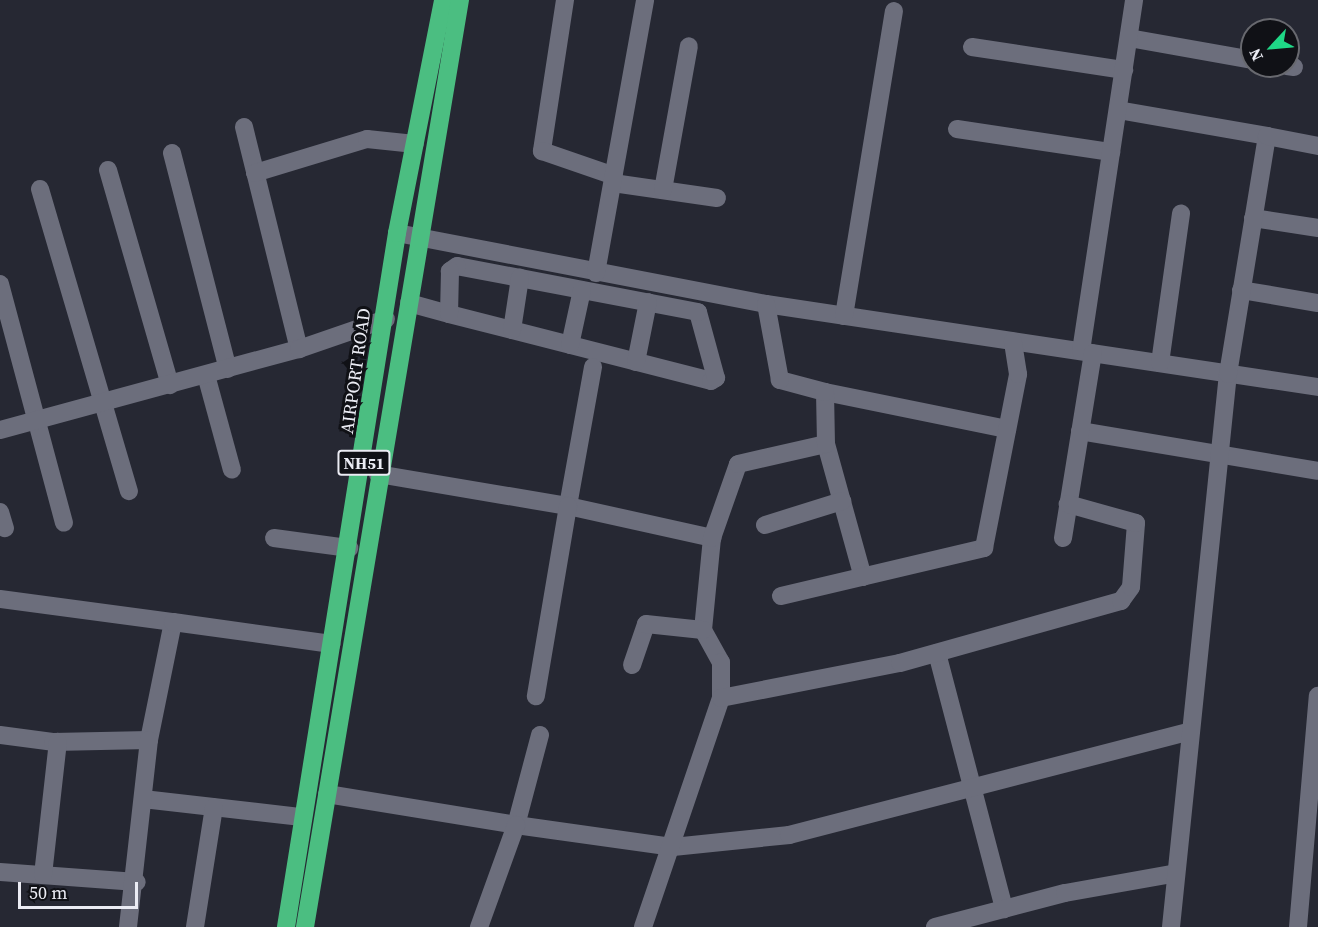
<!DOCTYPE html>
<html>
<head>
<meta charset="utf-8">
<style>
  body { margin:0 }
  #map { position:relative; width:1318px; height:927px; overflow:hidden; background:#262833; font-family:"Source Serif 4",serif }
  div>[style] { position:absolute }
  .minor>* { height:18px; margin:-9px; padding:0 9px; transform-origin:9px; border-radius:9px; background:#6c6e7c }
  .highway>* { height:18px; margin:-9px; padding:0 9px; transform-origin:9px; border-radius:9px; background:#4bbe81 }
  span { translate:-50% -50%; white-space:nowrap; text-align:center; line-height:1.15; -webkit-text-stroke:6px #101116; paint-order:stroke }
  .shield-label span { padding:2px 4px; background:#101116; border:2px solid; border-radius:4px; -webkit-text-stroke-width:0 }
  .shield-label { font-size:16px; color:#ebecf4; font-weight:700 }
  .street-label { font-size:18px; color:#ebecf4 }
  .north { position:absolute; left:1240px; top:18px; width:60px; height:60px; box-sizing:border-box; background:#101116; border:2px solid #68696f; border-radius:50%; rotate:244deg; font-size:16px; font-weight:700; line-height:24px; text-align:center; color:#ebecf4 }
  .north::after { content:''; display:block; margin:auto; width:21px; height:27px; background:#1fd887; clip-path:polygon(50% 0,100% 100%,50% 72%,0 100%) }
  .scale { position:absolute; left:18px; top:882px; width:120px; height:27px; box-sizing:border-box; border:3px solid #ebecf4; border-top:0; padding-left:8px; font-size:18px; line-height:21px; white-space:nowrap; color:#ebecf4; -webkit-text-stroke:4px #101116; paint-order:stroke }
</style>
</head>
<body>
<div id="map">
  <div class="minor">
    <i style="left:565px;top:0;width:153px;rotate:98.7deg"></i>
    <i style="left:542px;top:151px;width:76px;rotate:19.1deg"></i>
    <i style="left:1129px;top:38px;width:125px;rotate:10.1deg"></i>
    <i style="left:972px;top:47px;width:154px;rotate:8.6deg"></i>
    <i style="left:1287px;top:66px;width:7px;rotate:8deg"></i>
    <i style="left:1118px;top:110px;width:151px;rotate:9.9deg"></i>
    <i style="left:244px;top:127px;width:229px;rotate:76.1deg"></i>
    <i style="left:957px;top:129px;width:156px;rotate:8.5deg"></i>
    <i style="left:172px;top:153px;width:223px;rotate:75.5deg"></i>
    <i style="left:108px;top:170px;width:224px;rotate:73.9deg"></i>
    <i style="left:255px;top:173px;width:117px;rotate:-16.9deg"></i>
    <i style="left:367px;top:139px;width:48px;rotate:5.9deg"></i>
    <i style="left:613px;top:183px;width:105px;rotate:8.2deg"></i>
    <i style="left:40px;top:189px;width:315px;rotate:73.6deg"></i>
    <i style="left:663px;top:190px;width:146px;rotate:-79.8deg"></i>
    <i style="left:1253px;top:218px;width:66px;rotate:8.7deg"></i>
    <i style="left:397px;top:233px;width:376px;rotate:10.9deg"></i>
    <i style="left:766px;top:304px;width:558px;rotate:8.55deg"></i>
    <i style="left:596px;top:273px;width:277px;rotate:-79.8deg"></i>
    <i style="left:0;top:284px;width:247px;rotate:75deg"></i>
    <i style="left:1241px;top:290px;width:78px;rotate:9.6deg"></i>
    <i style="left:409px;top:303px;width:41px;rotate:15.4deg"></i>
    <i style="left:449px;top:314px;width:270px;rotate:14.3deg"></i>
    <i style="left:711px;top:381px;width:6px;rotate:-31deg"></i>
    <i style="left:716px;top:378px;width:68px;rotate:-105.3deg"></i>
    <i style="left:698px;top:312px;width:245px;rotate:-169.2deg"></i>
    <i style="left:457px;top:266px;width:9px;rotate:144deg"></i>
    <i style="left:450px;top:271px;width:43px;rotate:91.3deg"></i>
    <i style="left:844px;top:316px;width:309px;rotate:-80.7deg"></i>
    <i style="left:512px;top:330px;width:53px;rotate:-81.3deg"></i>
    <i style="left:570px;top:345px;width:56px;rotate:-77.7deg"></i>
    <i style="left:1081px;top:351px;width:355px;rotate:-81.4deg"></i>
    <i style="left:636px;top:362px;width:61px;rotate:-78.7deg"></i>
    <i style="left:1160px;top:363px;width:151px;rotate:-82deg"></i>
    <i style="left:593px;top:367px;width:141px;rotate:100.2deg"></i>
    <i style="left:568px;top:506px;width:148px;rotate:12.5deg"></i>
    <i style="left:712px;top:538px;width:92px;rotate:95.6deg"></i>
    <i style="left:703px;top:630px;width:37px;rotate:61deg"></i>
    <i style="left:721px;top:662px;width:36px;rotate:90deg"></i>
    <i style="left:206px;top:375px;width:98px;rotate:74.7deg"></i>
    <i style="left:825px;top:392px;width:186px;rotate:11.5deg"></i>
    <i style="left:0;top:430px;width:310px;rotate:-15.2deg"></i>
    <i style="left:299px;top:349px;width:92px;rotate:-19deg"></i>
    <i style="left:1080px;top:431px;width:241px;rotate:9.5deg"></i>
    <i style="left:826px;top:444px;width:138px;rotate:74.5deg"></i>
    <i style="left:378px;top:474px;width:193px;rotate:9.6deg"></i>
    <i style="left:568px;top:506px;width:193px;rotate:99.6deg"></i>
    <i style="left:0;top:512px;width:17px;rotate:73deg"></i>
    <i style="left:765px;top:525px;width:81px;rotate:-17.3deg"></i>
    <i style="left:274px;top:538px;width:76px;rotate:7.6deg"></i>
    <i style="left:712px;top:538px;width:78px;rotate:-70.6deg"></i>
    <i style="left:738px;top:464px;width:90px;rotate:-12.8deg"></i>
    <i style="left:826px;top:444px;width:52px;rotate:-91.1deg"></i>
    <i style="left:825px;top:392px;width:47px;rotate:-165.1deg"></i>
    <i style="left:780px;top:380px;width:77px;rotate:-100.4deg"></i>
    <i style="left:1063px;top:538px;width:187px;rotate:-80.8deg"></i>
    <i style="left:781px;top:596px;width:209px;rotate:-13.3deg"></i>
    <i style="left:984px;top:548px;width:177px;rotate:-78.9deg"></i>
    <i style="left:1018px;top:374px;width:33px;rotate:-99deg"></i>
    <i style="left:0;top:599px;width:175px;rotate:7.6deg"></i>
    <i style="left:937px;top:653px;width:265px;rotate:75.3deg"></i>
    <i style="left:632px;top:665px;width:43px;rotate:-71.1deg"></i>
    <i style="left:646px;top:624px;width:57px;rotate:6deg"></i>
    <i style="left:0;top:735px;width:53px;rotate:7.5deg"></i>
    <i style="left:53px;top:742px;width:96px;rotate:-1.2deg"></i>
    <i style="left:149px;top:740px;width:120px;rotate:-78.5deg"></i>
    <i style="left:173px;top:622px;width:160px;rotate:7.9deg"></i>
    <i style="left:540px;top:735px;width:93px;rotate:104.9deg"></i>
    <i style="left:516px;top:825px;width:159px;rotate:8deg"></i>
    <i style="left:673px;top:847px;width:117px;rotate:-5.9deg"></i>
    <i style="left:789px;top:835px;width:412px;rotate:-14.5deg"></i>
    <i style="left:327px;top:794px;width:192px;rotate:9.3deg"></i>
    <i style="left:516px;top:825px;width:109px;rotate:109.9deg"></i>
    <i style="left:143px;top:799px;width:160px;rotate:6.5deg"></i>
    <i style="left:0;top:872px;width:137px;rotate:4.2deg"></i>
    <i style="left:43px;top:875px;width:134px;rotate:-83.6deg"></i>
    <i style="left:128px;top:927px;width:188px;rotate:-83.6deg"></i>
    <i style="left:195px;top:927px;width:121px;rotate:-81deg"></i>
    <i style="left:643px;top:927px;width:242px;rotate:-71.2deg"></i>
    <i style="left:721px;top:698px;width:182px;rotate:-11.1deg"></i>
    <i style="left:900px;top:663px;width:230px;rotate:-15.7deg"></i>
    <i style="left:1121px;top:601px;width:17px;rotate:-54deg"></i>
    <i style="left:1131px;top:587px;width:64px;rotate:-85.5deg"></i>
    <i style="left:1136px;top:523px;width:71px;rotate:-164.4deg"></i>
    <i style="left:935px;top:927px;width:134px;rotate:-14.7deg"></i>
    <i style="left:1065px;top:893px;width:109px;rotate:-10.1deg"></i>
    <i style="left:1171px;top:927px;width:556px;rotate:-84.12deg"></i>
    <i style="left:1228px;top:374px;width:241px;rotate:-80.7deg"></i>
    <i style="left:1267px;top:136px;width:52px;rotate:11.1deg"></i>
    <i style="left:1298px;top:927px;width:232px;rotate:-85.1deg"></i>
  </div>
  <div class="highway">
    <i style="left:286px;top:927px;width:703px;rotate:-80.91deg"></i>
    <i style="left:397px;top:233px;width:237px;rotate:-78.8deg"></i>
    <i style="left:305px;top:927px;width:940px;rotate:-80.51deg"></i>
  </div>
  <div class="shield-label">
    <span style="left:364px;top:463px">NH51</span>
  </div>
  <div class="street-label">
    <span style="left:356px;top:371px;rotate:-82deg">AIRPORT ROAD</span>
  </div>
  <div class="north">N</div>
  <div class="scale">50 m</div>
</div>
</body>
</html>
